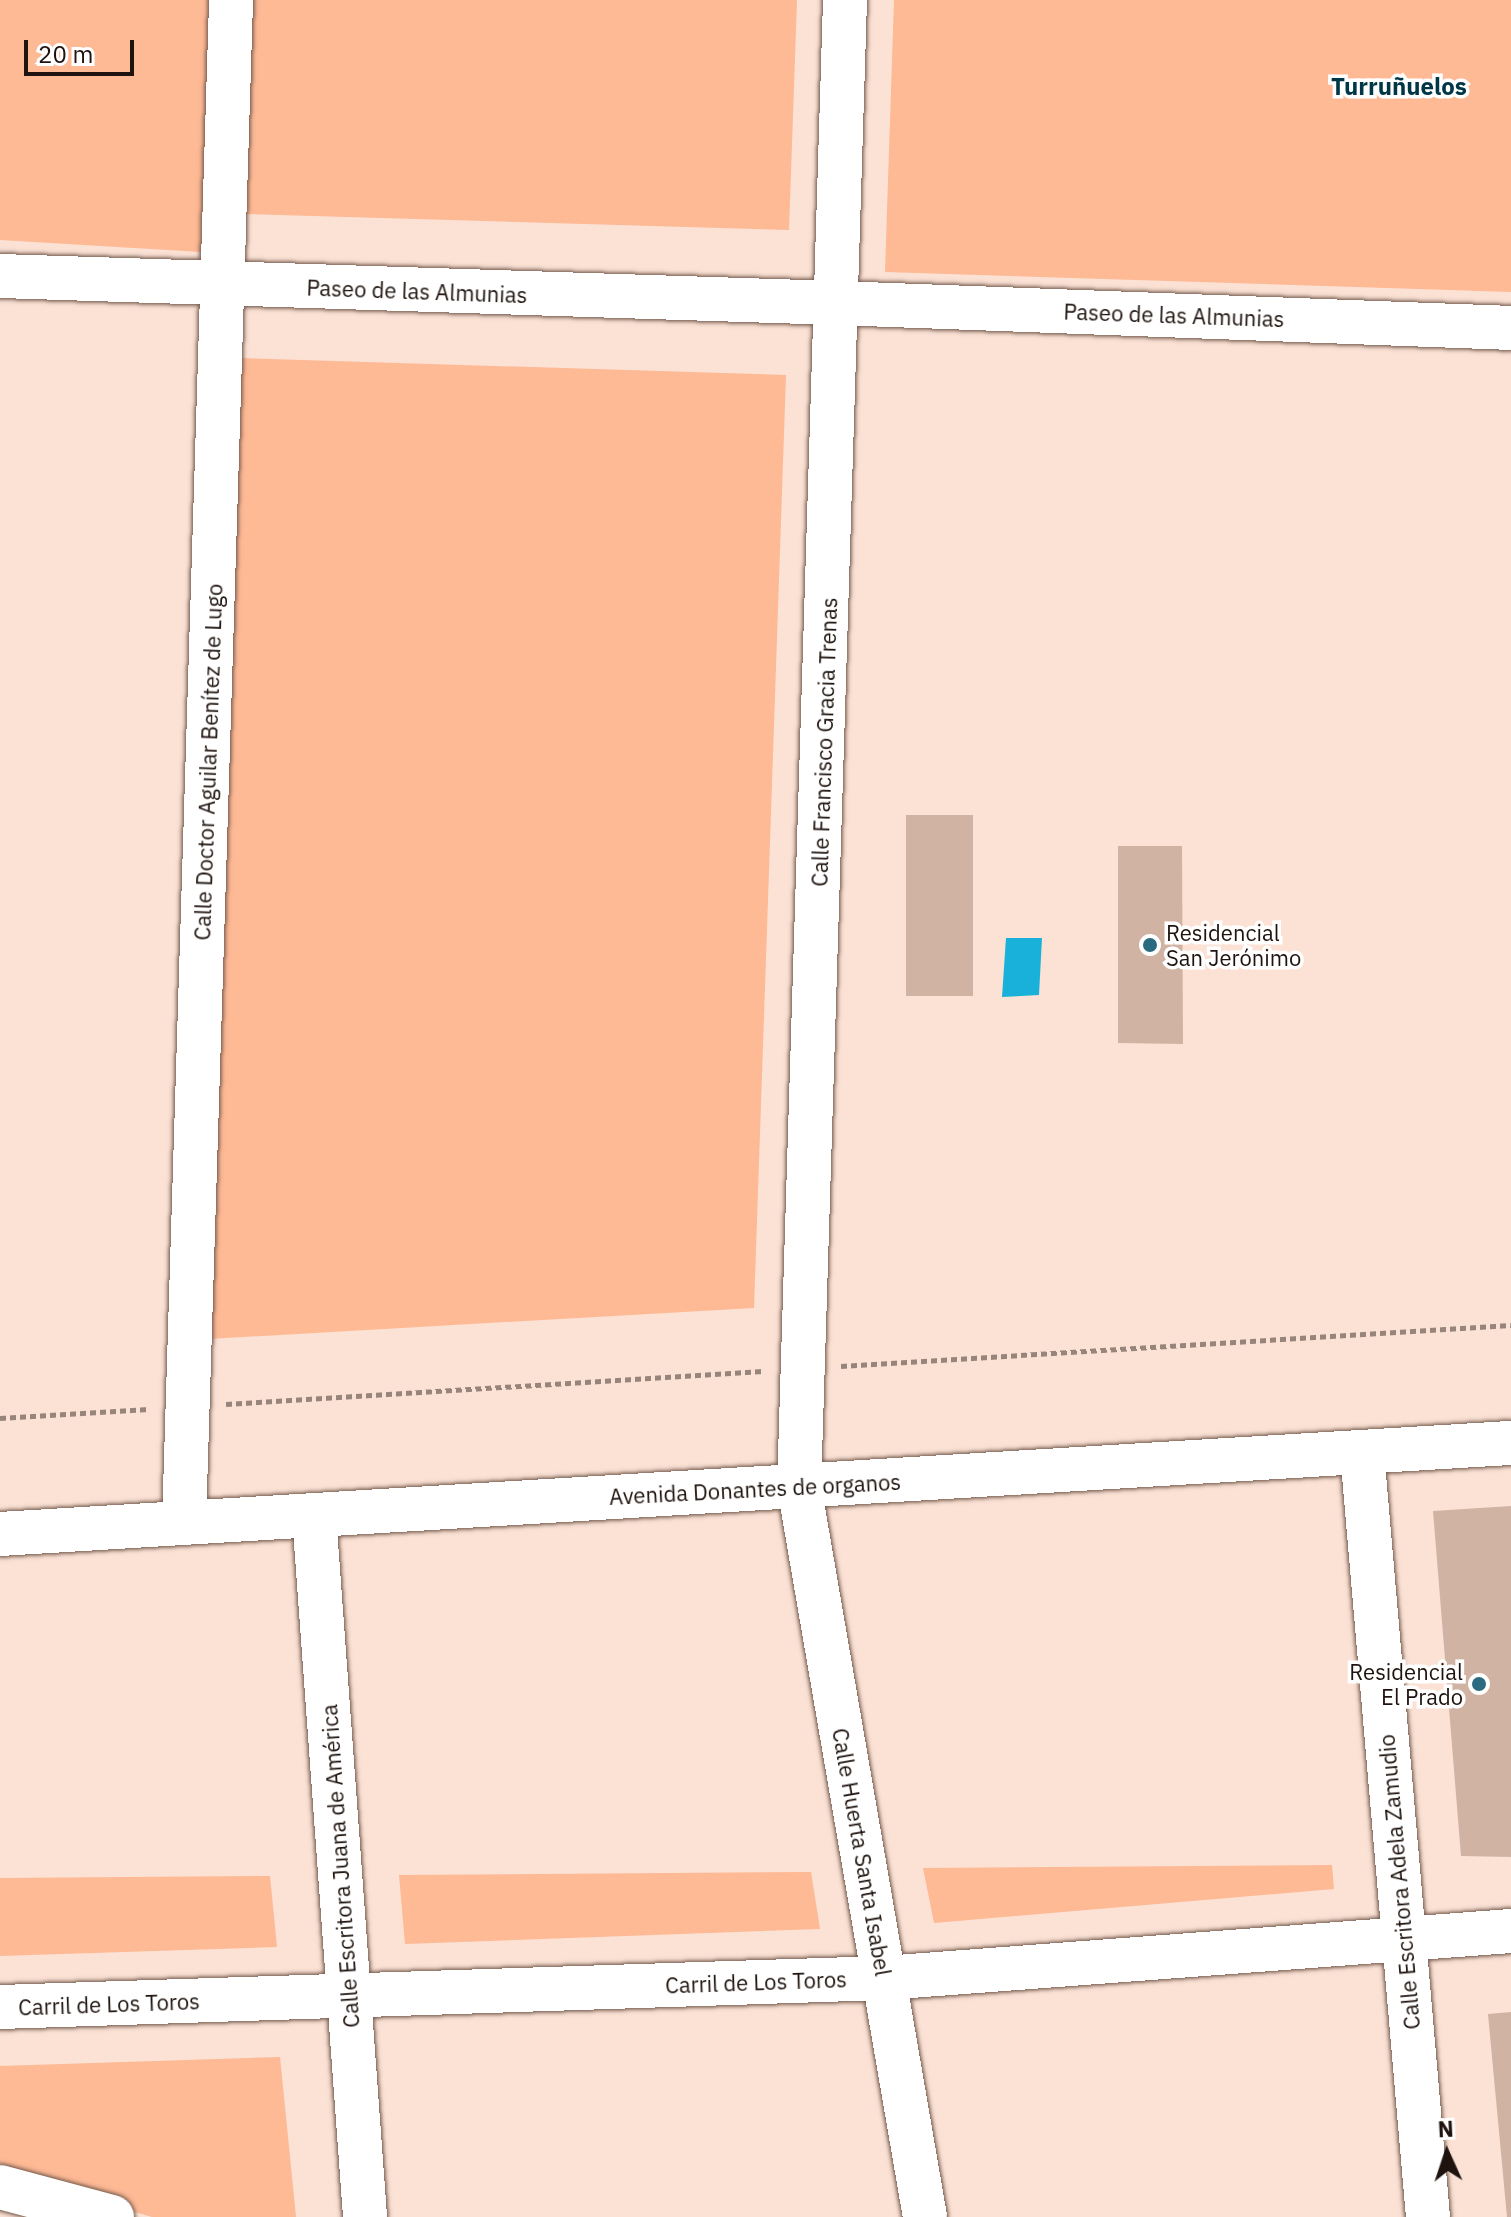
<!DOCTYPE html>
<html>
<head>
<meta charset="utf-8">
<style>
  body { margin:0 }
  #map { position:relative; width:1511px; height:2217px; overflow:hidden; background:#fbe2d5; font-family:"IBM Plex Sans",sans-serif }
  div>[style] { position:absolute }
  .green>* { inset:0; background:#feb995 }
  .water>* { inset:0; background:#19b1da }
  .building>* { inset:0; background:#d1b3a4 }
  .path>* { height:5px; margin-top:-2.5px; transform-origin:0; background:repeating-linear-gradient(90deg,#97857b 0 6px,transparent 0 10px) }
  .roads { filter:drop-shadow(0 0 2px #73594b) drop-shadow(0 0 2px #73594b) }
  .minor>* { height:44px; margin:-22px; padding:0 22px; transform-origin:22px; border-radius:22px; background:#fff }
  .dots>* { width:22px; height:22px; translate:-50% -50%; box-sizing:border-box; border:4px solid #fff; border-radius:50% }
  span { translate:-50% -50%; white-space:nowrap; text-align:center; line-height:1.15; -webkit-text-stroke:7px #fff; paint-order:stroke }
  .street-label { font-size:22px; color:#1e130e }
  .poi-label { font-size:22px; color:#1e130e }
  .left { translate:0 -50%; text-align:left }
  .right { translate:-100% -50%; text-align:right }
  .neighbourhood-label { font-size:24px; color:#003747; font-weight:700 }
  .north { position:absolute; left:1407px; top:2113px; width:80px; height:80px; -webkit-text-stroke:6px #fff; paint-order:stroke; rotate:357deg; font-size:22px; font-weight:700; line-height:32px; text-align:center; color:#1e130e }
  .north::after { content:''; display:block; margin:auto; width:28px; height:36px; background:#1e130e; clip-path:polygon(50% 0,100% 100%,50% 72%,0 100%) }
  .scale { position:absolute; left:24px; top:40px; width:110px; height:36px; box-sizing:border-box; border:4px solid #1e130e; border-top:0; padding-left:10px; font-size:24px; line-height:28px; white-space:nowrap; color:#1e130e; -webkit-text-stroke:6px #fff; paint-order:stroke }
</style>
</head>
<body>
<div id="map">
  <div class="green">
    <i style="clip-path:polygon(0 0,210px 0,201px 252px,0 240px)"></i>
    <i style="clip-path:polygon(252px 0,797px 0,789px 230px,244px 214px)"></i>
    <i style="clip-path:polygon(894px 0,1511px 0,1511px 292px,885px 272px)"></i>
    <i style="clip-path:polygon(241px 358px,786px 375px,754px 1308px,208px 1339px)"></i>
    <i style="clip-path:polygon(1332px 1865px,1334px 1889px,934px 1923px,923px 1868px)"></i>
    <i style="clip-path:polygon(811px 1872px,820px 1929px,405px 1944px,399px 1875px)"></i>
    <i style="clip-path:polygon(270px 1876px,277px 1947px,0 1956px,0 1878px)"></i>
    <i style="clip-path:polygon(280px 2057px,296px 2217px,152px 2217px,0 2173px,0 2066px)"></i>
  </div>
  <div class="water">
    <i style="clip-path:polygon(1006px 938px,1042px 938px,1039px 995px,1002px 997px)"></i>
  </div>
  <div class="building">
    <i style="clip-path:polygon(906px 815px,973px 815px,973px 996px,906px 996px)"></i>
    <i style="clip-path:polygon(1118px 846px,1182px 846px,1183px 1044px,1118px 1043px)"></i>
    <i style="clip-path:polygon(1511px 1506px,1511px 1857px,1461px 1856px,1433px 1511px)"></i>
    <i style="clip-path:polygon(1511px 2012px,1511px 2217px,1507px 2217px,1488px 2014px)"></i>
  </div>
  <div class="path">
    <i style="left:841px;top:1366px;width:671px;rotate:-3.5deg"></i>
    <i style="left:226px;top:1404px;width:538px;rotate:-3.52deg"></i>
    <i style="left:0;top:1418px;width:149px;rotate:-3.5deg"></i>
  </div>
  <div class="roads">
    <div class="minor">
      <i style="left:845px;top:0;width:1487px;rotate:91.77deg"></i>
      <i style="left:799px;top:1486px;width:742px;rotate:80.22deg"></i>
      <i style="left:0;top:276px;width:835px;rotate:1.85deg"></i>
      <i style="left:837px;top:303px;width:674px;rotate:2.12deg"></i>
      <i style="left:1362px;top:1452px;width:768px;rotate:85.07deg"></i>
      <i style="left:314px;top:1515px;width:704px;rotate:85.84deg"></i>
      <i style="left:184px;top:1523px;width:1524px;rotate:-88.23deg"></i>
      <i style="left:0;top:1534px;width:1514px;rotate:-3.45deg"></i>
      <i style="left:0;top:2007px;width:884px;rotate:-1.88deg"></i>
      <i style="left:884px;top:1978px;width:629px;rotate:-4.29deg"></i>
      <i style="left:0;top:2187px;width:116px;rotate:15deg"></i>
    </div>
  </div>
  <div class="dots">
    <i style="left:1150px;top:945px;background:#2b6a7f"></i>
    <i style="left:1479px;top:1684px;background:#2b6a7f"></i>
  </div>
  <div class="street-label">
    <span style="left:417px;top:291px;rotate:2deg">Paseo de las Almunias</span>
    <span style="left:1174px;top:315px;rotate:2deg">Paseo de las Almunias</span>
    <span style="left:824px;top:742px;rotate:-88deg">Calle Francisco Gracia Trenas</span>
    <span style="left:208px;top:762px;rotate:-88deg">Calle Doctor Aguilar Benítez de Lugo</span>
    <span style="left:755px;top:1489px;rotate:-3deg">Avenida Donantes de organos</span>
    <span style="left:862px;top:1852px;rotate:80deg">Calle Huerta Santa Isabel</span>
    <span style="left:340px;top:1866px;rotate:-94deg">Calle Escritora Juana de América</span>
    <span style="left:1399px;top:1882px;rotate:-95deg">Calle Escritora Adela Zamudio</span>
    <span style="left:756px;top:1982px;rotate:-2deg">Carril de Los Toros</span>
    <span style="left:109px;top:2004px;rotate:-2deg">Carril de Los Toros</span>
  </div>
  <div class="poi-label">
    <span class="left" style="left:1166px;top:945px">Residencial<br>San Jerónimo</span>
    <span class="right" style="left:1463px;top:1684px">Residencial<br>El Prado</span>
  </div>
  <div class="neighbourhood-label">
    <span style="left:1399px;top:87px">Turruñuelos</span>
  </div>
  <div class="north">N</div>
  <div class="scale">20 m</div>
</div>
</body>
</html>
